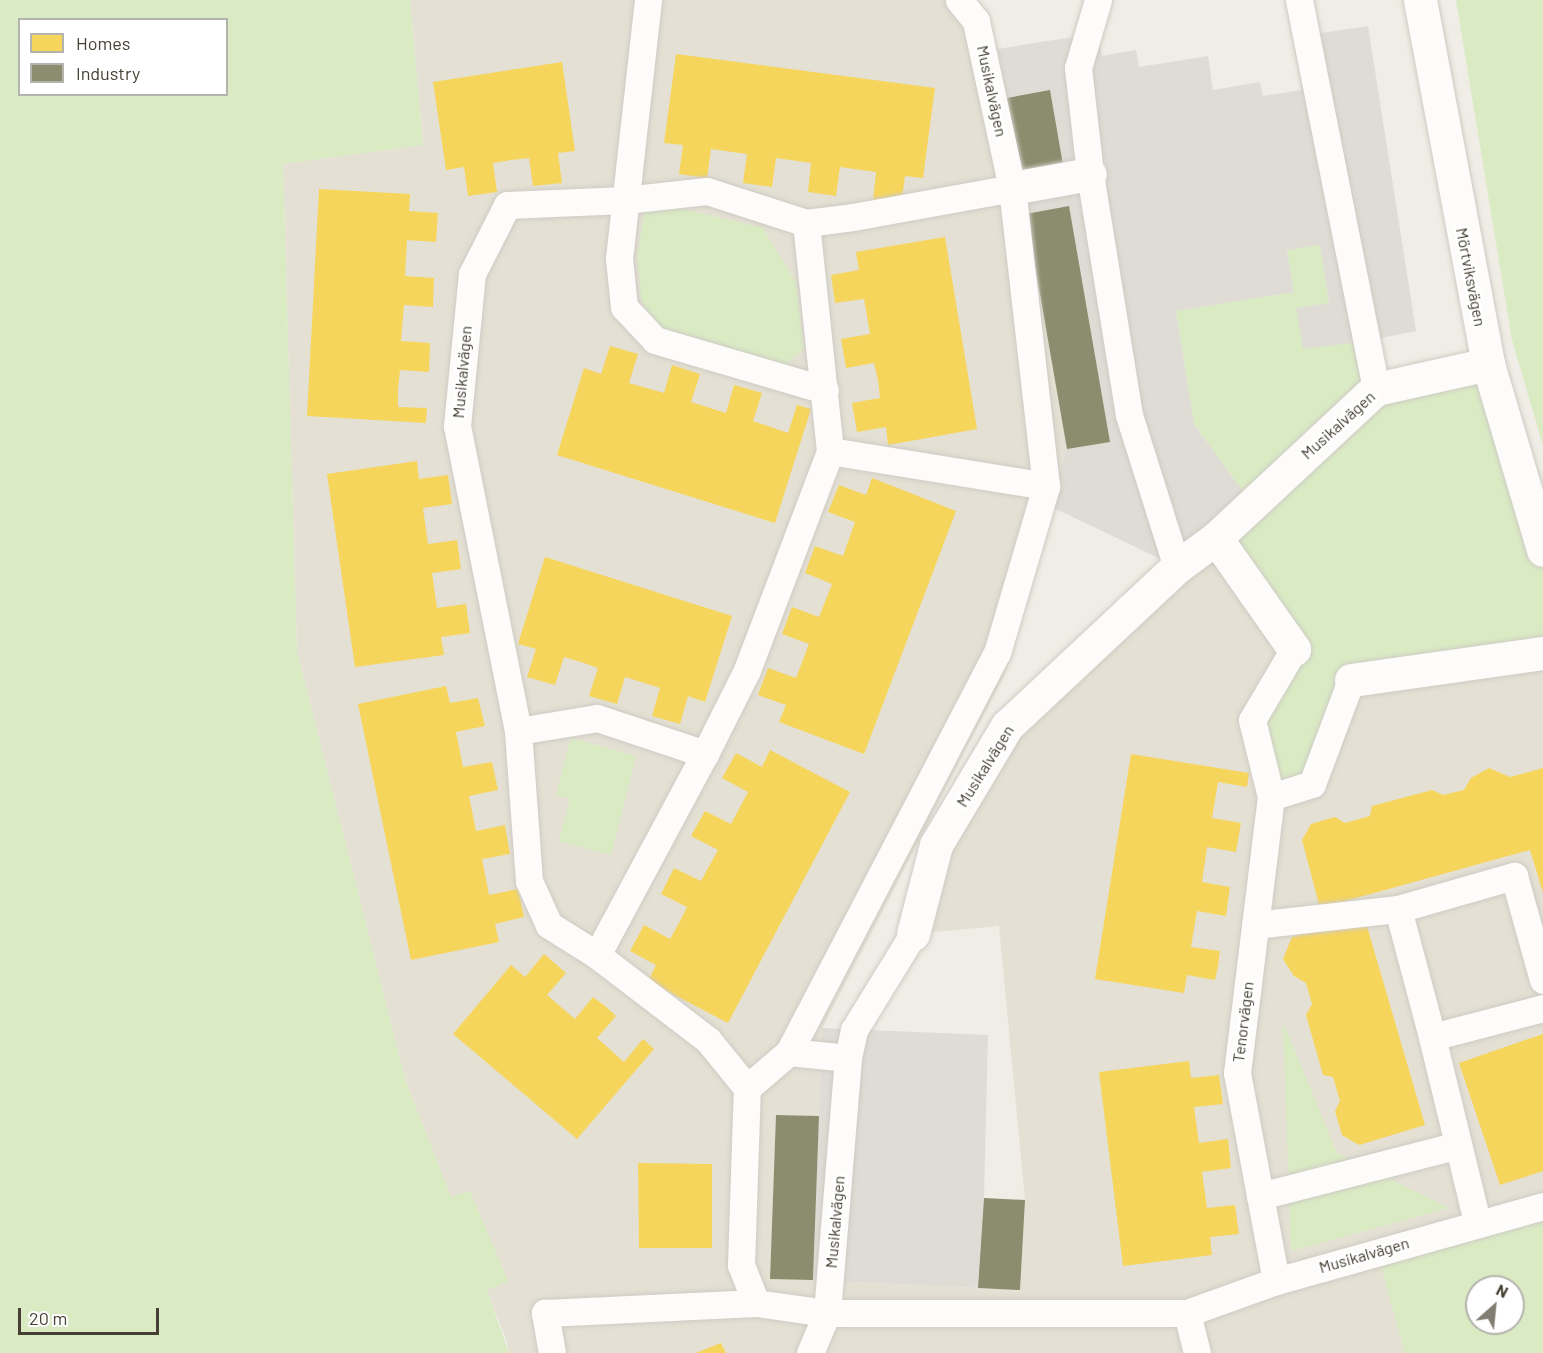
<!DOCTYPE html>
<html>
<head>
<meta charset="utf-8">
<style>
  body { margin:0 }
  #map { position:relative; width:1543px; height:1353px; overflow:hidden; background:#f0ede6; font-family:Barlow,sans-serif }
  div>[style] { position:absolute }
  .residential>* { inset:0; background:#e4e0d3 }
  .green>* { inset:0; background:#daebc4 }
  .parking>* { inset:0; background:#dfdcd6 }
  .homes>* { inset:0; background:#f6d55c }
  .industry>* { inset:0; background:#8c8c6e }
  .roads { filter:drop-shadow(0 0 2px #cecbc4) drop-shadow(0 0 2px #cecbc4) }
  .service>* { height:27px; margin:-13.5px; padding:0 13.5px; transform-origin:13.5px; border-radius:13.5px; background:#fdfcfb }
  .minor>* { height:33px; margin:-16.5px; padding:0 16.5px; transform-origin:16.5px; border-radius:16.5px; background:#fdfcfb }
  span { translate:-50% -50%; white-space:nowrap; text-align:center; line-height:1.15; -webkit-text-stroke:6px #fff; paint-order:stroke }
  .street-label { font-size:16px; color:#454033 }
  .legend { position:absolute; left:18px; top:18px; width:210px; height:78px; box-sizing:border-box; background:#fff; border:2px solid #b5b3ad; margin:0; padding:8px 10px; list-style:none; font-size:18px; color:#454033 }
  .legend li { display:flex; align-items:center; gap:12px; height:30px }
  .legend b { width:30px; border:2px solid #b5b3ad }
  .north { position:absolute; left:1465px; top:1275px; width:60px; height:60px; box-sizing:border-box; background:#fff; border:2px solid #b5b3ad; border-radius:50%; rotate:27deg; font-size:16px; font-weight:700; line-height:24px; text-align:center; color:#454033 }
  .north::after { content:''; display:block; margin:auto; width:21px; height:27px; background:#817d72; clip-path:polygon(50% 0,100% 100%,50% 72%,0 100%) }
  .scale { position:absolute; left:18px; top:1308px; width:141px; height:27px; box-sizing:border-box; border:3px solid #454033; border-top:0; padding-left:8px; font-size:18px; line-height:21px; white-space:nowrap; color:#454033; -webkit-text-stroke:4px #fff; paint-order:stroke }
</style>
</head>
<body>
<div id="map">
  <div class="residential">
    <i style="clip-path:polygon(410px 0,977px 0,998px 49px,1067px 449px,1007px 670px,822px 1028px,819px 1116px,776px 1115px,770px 1278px,1020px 1290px,1025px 1200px,999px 926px,913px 934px,1007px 726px,1216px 538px,1351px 680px,1543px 653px,1543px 1206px,1378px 1252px,1405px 1353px,509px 1353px,507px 1342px,405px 1079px,297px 651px,283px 164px,423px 145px)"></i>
  </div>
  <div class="green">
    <i style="clip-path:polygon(evenodd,0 0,410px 0,423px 145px,283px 164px,297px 651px,405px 1079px,451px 1197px,470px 1191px,508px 1281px,487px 1290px,509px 1353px,0 1353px,0 0,20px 20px,226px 20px,226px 94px,20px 94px,20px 20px)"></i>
    <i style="clip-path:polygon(1456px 0,1543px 0,1543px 446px,1512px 340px)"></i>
    <i style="clip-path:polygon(675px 207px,763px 228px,796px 283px,804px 348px,785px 365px,660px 327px,641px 300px,637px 253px,645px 212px)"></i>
    <i style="clip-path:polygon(1320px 244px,1329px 303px,1367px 341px,1376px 388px,1488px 364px,1543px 550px,1543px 653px,1351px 680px,1312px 784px,1271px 797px,1252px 720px,1293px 649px,1216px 538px,1252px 504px,1194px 424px,1176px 311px,1293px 292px,1287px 250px)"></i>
    <i style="clip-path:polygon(571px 738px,636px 756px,611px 855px,559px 841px,570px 799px,556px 795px)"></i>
    <i style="clip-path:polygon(1283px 1022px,1337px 1153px,1449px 1208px,1291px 1251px)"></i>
    <i style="clip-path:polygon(evenodd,1543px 1205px,1543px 1353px,1405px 1353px,1377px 1252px,1543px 1205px,1477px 1287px,1513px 1287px,1513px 1323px,1477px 1323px,1477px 1287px)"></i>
  </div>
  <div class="parking">
    <i style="clip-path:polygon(1368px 26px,1416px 331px,1367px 341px,1303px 349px,1296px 308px,1329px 303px,1320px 245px,1287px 250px,1294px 292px,1176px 311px,1194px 424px,1252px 504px,1177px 567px,1050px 506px,1067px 449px,998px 49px,1098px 33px,1102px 56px,1136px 50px,1139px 67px,1208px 56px,1213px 90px,1260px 82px,1263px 96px,1302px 90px,1294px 37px)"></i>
    <i style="clip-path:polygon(822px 1028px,988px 1035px,984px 1198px,978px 1288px,813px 1280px)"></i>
  </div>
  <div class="homes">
    <i style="clip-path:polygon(676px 54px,935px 88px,923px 178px,905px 176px,901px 205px,873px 201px,876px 172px,840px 167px,836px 196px,808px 192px,811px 163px,776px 158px,772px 187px,743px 183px,747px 154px,711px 149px,707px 178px,679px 174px,683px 145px,664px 143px)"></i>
    <i style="clip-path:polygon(562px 62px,575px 151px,558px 153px,562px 183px,533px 186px,529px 158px,511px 160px,493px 163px,497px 192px,468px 196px,464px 167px,446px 170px,433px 82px)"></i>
    <i style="clip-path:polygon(319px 189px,410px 194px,409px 211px,438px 213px,436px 242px,407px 240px,405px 276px,434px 278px,433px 307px,404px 305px,401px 341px,430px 343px,429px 372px,400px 370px,398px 389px,398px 407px,427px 408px,426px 423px,307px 416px)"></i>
    <i style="clip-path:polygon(945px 237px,977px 429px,888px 445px,886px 427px,857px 432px,852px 403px,880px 398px,878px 380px,874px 363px,846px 368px,841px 339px,870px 334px,867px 316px,864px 299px,835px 303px,831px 275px,859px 270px,856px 252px)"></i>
    <i style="clip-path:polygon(610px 346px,638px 354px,629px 383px,664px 393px,672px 365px,700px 374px,691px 402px,726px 413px,734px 385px,762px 393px,753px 421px,788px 433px,797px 405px,811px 409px,775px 523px,557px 455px,584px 368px,601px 374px)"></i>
    <i style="clip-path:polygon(417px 461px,419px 479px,448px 475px,452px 504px,423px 508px,428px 544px,457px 540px,461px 569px,432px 573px,437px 608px,466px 604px,470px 633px,441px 637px,444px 655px,355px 667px,327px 474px)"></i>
    <i style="clip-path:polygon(872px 478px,956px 511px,864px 754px,779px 722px,786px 705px,758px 695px,768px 668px,796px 678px,809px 644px,782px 634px,792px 607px,819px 617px,832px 584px,805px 573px,815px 546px,843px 556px,855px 522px,828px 512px,839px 485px,866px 495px)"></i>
    <i style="clip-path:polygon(545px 557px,732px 616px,705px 702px,688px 696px,680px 724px,652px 716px,660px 688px,625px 677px,617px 704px,589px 696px,598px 668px,581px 662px,564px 657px,555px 685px,527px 677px,536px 649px,518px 644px)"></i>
    <i style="clip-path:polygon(446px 686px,450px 703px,478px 698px,485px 726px,456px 732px,463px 767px,492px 762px,498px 790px,469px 796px,476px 831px,505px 825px,510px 854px,482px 859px,489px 895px,518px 889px,524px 917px,495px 924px,499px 942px,411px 960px,358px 704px)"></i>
    <i style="clip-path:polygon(770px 750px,850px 792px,728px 1023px,648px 981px,656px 965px,630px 951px,644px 925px,670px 939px,679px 923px,687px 907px,661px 894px,674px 868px,701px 881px,718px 850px,691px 836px,705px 811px,731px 824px,748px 792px,722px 778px,736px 753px,762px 767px)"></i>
    <i style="clip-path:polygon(1131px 754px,1249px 773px,1247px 787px,1218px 782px,1212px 818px,1241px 823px,1236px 852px,1207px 847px,1202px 882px,1230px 887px,1228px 901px,1226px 916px,1197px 911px,1191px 947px,1220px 951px,1218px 966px,1215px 980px,1187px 975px,1184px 993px,1095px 979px)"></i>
    <i style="clip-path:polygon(1489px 768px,1510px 777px,1543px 768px,1543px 893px,1530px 850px,1320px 908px,1302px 840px,1311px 824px,1335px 817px,1345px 823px,1370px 816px,1372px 806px,1432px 790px,1443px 795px,1464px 790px,1471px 778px)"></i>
    <i style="clip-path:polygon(1364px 916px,1425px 1125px,1359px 1145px,1342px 1135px,1335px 1111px,1340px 1101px,1333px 1077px,1323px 1075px,1306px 1015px,1312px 1004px,1306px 983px,1294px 976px,1283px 959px,1292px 937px)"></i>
    <i style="clip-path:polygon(544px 954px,566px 973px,547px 995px,575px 1019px,593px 997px,605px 1006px,616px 1016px,597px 1038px,624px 1062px,643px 1039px,654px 1049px,577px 1139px,453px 1034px,511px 965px,525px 977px)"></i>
    <i style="clip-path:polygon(1543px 1034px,1543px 1171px,1500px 1185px,1459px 1063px)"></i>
    <i style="clip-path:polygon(1189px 1061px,1191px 1078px,1219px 1075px,1223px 1104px,1194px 1107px,1199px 1143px,1228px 1139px,1231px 1168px,1202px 1172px,1207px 1208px,1235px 1205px,1239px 1234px,1210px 1237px,1212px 1255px,1123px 1266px,1099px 1072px)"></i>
    <i style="clip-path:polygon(638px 1163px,712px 1164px,712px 1248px,639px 1248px)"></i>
    <i style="clip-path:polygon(721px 1343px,726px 1353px,696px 1353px)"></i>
  </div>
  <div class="industry">
    <i style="clip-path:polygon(1050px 90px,1063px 165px,1019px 172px,1007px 98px)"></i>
    <i style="clip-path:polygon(1069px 206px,1110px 442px,1067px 449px,1026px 214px)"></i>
    <i style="clip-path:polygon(776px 1115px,819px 1116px,813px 1280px,770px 1279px)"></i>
    <i style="clip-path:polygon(984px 1198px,1025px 1200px,1020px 1290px,978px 1288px)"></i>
  </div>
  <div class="roads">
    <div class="service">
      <i style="left:648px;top:0;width:260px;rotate:96.4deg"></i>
      <i style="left:619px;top:258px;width:49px;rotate:84.2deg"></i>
      <i style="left:624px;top:307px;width:45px;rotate:46.8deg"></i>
      <i style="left:655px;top:340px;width:177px;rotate:16.4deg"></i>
      <i style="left:1098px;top:0;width:71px;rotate:106.4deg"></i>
      <i style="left:1078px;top:68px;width:107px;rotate:83.5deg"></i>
      <i style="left:1090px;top:174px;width:244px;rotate:80.8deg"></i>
      <i style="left:1129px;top:415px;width:159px;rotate:72.5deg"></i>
      <i style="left:1299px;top:0;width:397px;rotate:78.8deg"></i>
      <i style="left:830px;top:451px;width:219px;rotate:9.2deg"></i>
      <i style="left:518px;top:731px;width:80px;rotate:-9.3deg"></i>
      <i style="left:597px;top:718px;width:114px;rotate:18.4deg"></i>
      <i style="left:705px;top:754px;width:94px;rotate:-63.4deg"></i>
      <i style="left:747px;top:670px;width:234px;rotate:-69.2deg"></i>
      <i style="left:830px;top:451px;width:229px;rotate:-96deg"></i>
      <i style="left:1271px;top:797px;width:43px;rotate:-17.6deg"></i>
      <i style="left:1312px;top:784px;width:111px;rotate:-69.4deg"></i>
      <i style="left:1398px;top:909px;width:132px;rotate:75.1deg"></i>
      <i style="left:1432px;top:1037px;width:115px;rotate:-14.6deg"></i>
      <i style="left:1255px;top:925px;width:144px;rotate:-6.4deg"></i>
      <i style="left:1398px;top:909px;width:121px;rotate:-15.9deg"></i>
      <i style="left:1514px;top:876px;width:108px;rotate:74.4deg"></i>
      <i style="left:597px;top:955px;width:228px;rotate:-61.8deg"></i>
      <i style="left:1432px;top:1037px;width:190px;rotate:76.3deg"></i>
      <i style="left:789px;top:1052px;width:59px;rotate:5.8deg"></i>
      <i style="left:747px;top:1088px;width:55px;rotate:-40.6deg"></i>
      <i style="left:789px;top:1052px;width:450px;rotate:-62.5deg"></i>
      <i style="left:997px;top:653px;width:174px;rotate:-73.6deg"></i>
      <i style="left:1046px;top:486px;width:300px;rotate:-96.5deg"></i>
      <i style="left:1012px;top:188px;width:171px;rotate:-102.2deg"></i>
      <i style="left:976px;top:21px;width:27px;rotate:-129deg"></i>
      <i style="left:1260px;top:1196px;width:204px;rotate:-14.4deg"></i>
      <i style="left:1276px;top:1281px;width:212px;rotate:-100.6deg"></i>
      <i style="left:1237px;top:1073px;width:278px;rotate:-83deg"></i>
      <i style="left:1271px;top:797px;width:79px;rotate:-103.9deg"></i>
      <i style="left:1252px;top:720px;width:82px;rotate:-59.4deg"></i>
      <i style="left:756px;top:1303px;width:41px;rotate:-111.5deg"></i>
      <i style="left:741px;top:1265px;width:177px;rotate:-88.1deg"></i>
      <i style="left:747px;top:1088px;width:62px;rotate:-129.1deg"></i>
      <i style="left:708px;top:1040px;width:140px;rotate:-142.6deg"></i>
      <i style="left:597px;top:955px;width:57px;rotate:-148deg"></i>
      <i style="left:549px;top:925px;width:48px;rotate:-114.4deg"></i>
      <i style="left:529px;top:881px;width:150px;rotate:-94.2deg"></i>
      <i style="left:518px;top:731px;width:311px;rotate:-101.3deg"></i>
      <i style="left:457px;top:426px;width:153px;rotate:-84.4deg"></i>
      <i style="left:472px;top:274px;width:77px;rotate:-63.1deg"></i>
      <i style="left:507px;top:205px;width:118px;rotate:-2.4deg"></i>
      <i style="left:625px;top:200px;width:82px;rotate:-6.3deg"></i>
      <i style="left:707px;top:191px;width:104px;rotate:17.9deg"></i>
      <i style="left:806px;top:223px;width:47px;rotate:-7.3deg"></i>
      <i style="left:853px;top:217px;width:162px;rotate:-10.3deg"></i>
      <i style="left:552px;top:1353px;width:41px;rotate:-99.9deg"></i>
      <i style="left:545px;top:1313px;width:211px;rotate:-2.7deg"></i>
      <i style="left:756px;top:1303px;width:72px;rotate:8deg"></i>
      <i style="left:827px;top:1313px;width:360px"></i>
      <i style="left:810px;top:1353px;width:43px;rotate:-67deg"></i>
      <i style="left:827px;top:1313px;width:256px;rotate:-85.3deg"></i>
      <i style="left:848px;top:1058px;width:29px;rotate:-78deg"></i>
      <i style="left:854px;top:1030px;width:113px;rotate:-58.4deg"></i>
      <i style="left:1197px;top:1353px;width:41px;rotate:-104deg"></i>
      <i style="left:1187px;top:1313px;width:95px;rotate:-19.8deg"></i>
      <i style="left:1276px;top:1281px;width:277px;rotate:-15.7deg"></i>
    </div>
    <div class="minor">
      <i style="left:1420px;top:0;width:370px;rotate:79.4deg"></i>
      <i style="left:1488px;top:364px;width:194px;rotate:73.5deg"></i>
      <i style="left:1012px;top:188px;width:79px;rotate:-10.2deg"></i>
      <i style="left:1216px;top:538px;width:136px;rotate:54.9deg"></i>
      <i style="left:1351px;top:680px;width:194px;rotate:-8deg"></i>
      <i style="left:913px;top:934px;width:92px;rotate:-75.5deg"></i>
      <i style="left:936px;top:845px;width:139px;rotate:-59.2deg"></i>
      <i style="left:1007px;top:726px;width:233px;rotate:-43.1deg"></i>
      <i style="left:1177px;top:567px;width:49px;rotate:-36.6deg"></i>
      <i style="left:1216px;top:538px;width:219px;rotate:-43deg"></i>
      <i style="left:1376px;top:389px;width:115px;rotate:-12.6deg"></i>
    </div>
  </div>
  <div class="street-label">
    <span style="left:992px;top:91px;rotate:78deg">Musikalvägen</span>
    <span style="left:1471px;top:277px;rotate:79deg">Mörtviksvägen</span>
    <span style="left:462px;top:372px;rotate:-85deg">Musikalvägen</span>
    <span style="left:1338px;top:425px;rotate:-42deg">Musikalvägen</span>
    <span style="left:985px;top:766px;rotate:-58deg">Musikalvägen</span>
    <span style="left:1243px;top:1022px;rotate:-83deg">Tenorvägen</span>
    <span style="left:835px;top:1222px;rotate:-85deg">Musikalvägen</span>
    <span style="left:1364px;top:1255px;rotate:-16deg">Musikalvägen</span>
  </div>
  <ul class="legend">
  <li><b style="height:16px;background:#f6d55c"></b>Homes</li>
  <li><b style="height:16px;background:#8c8c6e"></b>Industry</li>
  </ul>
  <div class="north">N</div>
  <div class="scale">20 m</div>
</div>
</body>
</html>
